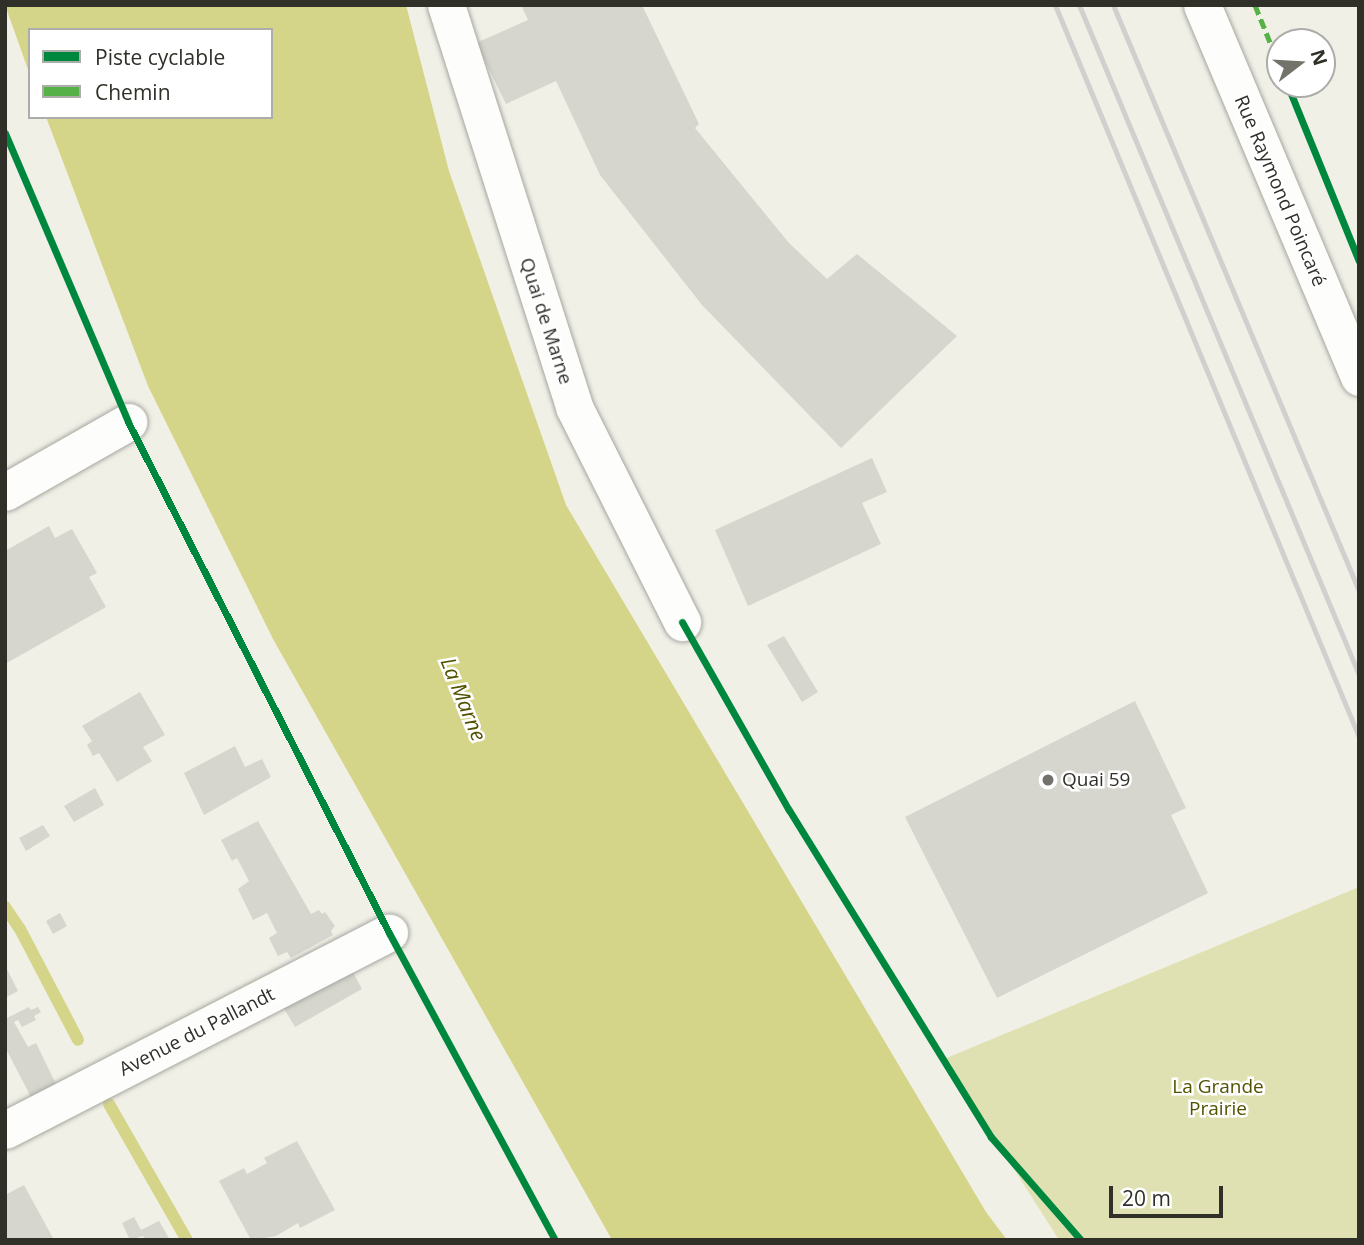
<!DOCTYPE html>
<html>
<head>
<meta charset="utf-8">
<style>
  body { margin:0 }
  #map { position:relative; width:1364px; height:1245px; overflow:hidden; background:#f0f0e7; font-family:"Open Sans",sans-serif }
  div>[style] { position:absolute }
  .green>* { inset:0; background:#e0e1b3 }
  .water>* { inset:0; background:#d5d58a }
  .stream>* { height:12px; margin:-6px; padding:0 6px; transform-origin:6px; border-radius:6px; background:#d5d58a }
  .building>* { inset:0; background:#d6d6cf }
  .roads { filter:drop-shadow(0 0 2px #a7a7a1) drop-shadow(0 0 2px #a7a7a1) }
  .minor>* { height:37px; margin:-18.5px; padding:0 18.5px; transform-origin:18.5px; border-radius:18.5px; background:#fdfdfb }
  .rail>* { height:5px; margin:-2.5px; padding:0 2.5px; transform-origin:2.5px; border-radius:2.5px; background:#d0d0ce }
  .quiet>* { height:5px; margin-top:-2.5px; transform-origin:0; background:repeating-linear-gradient(90deg,#56b246 0 10px,transparent 0 15px) }
  .cycleway>* { height:7px; margin:-3.5px; padding:0 3.5px; transform-origin:3.5px; border-radius:3.5px; background:#00873e }
  .dots>* { width:19px; height:19px; translate:-50% -50%; box-sizing:border-box; border:4px solid #fff; border-radius:50% }
  span { translate:-50% -50%; white-space:nowrap; text-align:center; line-height:1.15; -webkit-text-stroke:5px #fff; paint-order:stroke }
  .street-label { font-size:19px; color:#303029 }
  .poi-label { font-size:19px; color:#303029 }
  .left { translate:0 -50%; text-align:left }
  .park-label { font-size:19px; color:#535200 }
  .water-label { font-size:21px; color:#535200; font-style:italic }
  .frame { position:absolute; inset:0; border:7px solid #303029; pointer-events:none }
  .legend { position:absolute; left:28px; top:28px; width:245px; height:91px; box-sizing:border-box; background:#fff; border:2px solid #acaca9; margin:0; padding:9px 12px; list-style:none; font-size:21px; color:#303029 }
  .legend li { display:flex; align-items:center; gap:14px; height:35px }
  .legend b { width:35px; border:2px solid #acaca9 }
  .north { position:absolute; left:1266px; top:28px; width:70px; height:70px; box-sizing:border-box; background:#fff; border:2px solid #acaca9; border-radius:50%; rotate:73deg; font-size:19px; font-weight:700; line-height:28px; text-align:center; color:#303029 }
  .north::after { content:''; display:block; margin:auto; width:24px; height:32px; background:#73736c; clip-path:polygon(50% 0,100% 100%,50% 72%,0 100%) }
  .scale { position:absolute; left:1109px; top:1186px; width:114px; height:32px; box-sizing:border-box; border:4px solid #303029; border-top:0; padding-left:9px; font-size:21px; line-height:24px; white-space:nowrap; color:#303029; -webkit-text-stroke:5px #fff; paint-order:stroke }
</style>
</head>
<body>
<div id="map">
  <div class="green">
    <i style="clip-path:polygon(1359px 887px,1359px 1240px,1059px 1240px,944px 1059px)"></i>
  </div>
  <div class="water">
    <i style="clip-path:polygon(5px 5px,406px 5px,449px 171px,566px 505px,986px 1212px,1007px 1240px,612px 1240px,273px 639px,148px 386px,46px 117px,271px 117px,271px 30px,30px 30px,30px 75px)"></i>
  </div>
  <div class="stream">
    <i style="left:5px;top:907px;width:27px;rotate:56deg"></i>
    <i style="left:20px;top:929px;width:125px;rotate:62.4deg"></i>
    <i style="left:109px;top:1104px;width:157px;rotate:60.2deg"></i>
  </div>
  <div class="building">
    <i style="clip-path:polygon(521px 5px,642px 5px,699px 124px,695px 128px,789px 243px,827px 279px,857px 254px,957px 336px,841px 448px,702px 305px,600px 175px,556px 81px,506px 104px,476px 43px,528px 20px)"></i>
    <i style="clip-path:polygon(872px 458px,887px 492px,862px 503px,881px 544px,748px 606px,715px 530px)"></i>
    <i style="clip-path:polygon(49px 526px,55px 538px,72px 529px,97px 573px,89px 577px,106px 607px,5px 664px,5px 551px)"></i>
    <i style="clip-path:polygon(784px 636px,818px 692px,802px 702px,767px 645px)"></i>
    <i style="clip-path:polygon(140px 692px,165px 735px,143px 747px,152px 761px,117px 782px,99px 753px,93px 756px,87px 745px,92px 741px,82px 726px)"></i>
    <i style="clip-path:polygon(1135px 701px,1186px 808px,1171px 815px,1208px 893px,997px 998px,905px 817px)"></i>
    <i style="clip-path:polygon(235px 746px,245px 767px,262px 759px,271px 777px,204px 815px,184px 773px)"></i>
    <i style="clip-path:polygon(95px 788px,104px 805px,74px 822px,64px 806px)"></i>
    <i style="clip-path:polygon(258px 821px,311px 914px,319px 910px,322px 914px,325px 912px,335px 926px,331px 931px,333px 935px,291px 958px,287px 952px,278px 956px,269px 938px,277px 933px,267px 913px,253px 920px,238px 889px,249px 881px,237px 858px,232px 861px,221px 840px)"></i>
    <i style="clip-path:polygon(43px 825px,50px 836px,26px 851px,19px 838px)"></i>
    <i style="clip-path:polygon(60px 913px,67px 926px,53px 934px,46px 921px)"></i>
    <i style="clip-path:polygon(348px 963px,362px 989px,295px 1027px,280px 1002px)"></i>
    <i style="clip-path:polygon(5px 965px,18px 991px,5px 998px)"></i>
    <i style="clip-path:polygon(29px 1007px,31px 1010px,38px 1007px,41px 1012px,34px 1016px,36px 1020px,22px 1027px,18px 1020px,14px 1022px,28px 1047px,36px 1043px,56px 1084px,31px 1097px,5px 1047px,5px 1019px)"></i>
    <i style="clip-path:polygon(297px 1141px,335px 1210px,300px 1228px,298px 1223px,276px 1236px,251px 1240px,219px 1181px,244px 1168px,247px 1174px,267px 1163px,264px 1158px)"></i>
    <i style="clip-path:polygon(24px 1185px,54px 1240px,5px 1240px,5px 1195px)"></i>
    <i style="clip-path:polygon(134px 1217px,141px 1230px,159px 1221px,170px 1240px,145px 1240px,143px 1236px,130px 1240px,122px 1223px)"></i>
  </div>
  <div class="roads">
    <div class="minor">
      <i style="left:446px;top:5px;width:422px;rotate:72.3deg"></i>
      <i style="left:574px;top:407px;width:241px;rotate:63.3deg"></i>
      <i style="left:1202px;top:5px;width:404px;rotate:67.1deg"></i>
      <i style="left:5px;top:492px;width:142px;rotate:-29.6deg"></i>
      <i style="left:5px;top:1130px;width:432px;rotate:-27.2deg"></i>
    </div>
  </div>
  <div class="rail">
    <i style="left:1055px;top:5px;width:793px;rotate:67.45deg"></i>
    <i style="left:1079px;top:5px;width:726px;rotate:67.32deg"></i>
    <i style="left:1113px;top:5px;width:636px;rotate:67.23deg"></i>
  </div>
  <div class="quiet">
    <i style="left:1255px;top:5px;width:67px;rotate:68deg"></i>
  </div>
  <div class="cycleway">
    <i style="left:1287px;top:84px;width:191px;rotate:67.9deg"></i>
    <i style="left:5px;top:133px;width:314px;rotate:66.9deg"></i>
    <i style="left:128px;top:422px;width:574px;rotate:62.94deg"></i>
    <i style="left:389px;top:933px;width:349px;rotate:61.6deg"></i>
    <i style="left:682px;top:622px;width:216px;rotate:60.4deg"></i>
    <i style="left:789px;top:810px;width:384px;rotate:58.3deg"></i>
    <i style="left:991px;top:1137px;width:137px;rotate:48.9deg"></i>
  </div>
  <div class="dots">
    <i style="left:1048px;top:780px;background:#73736c"></i>
  </div>
  <div class="street-label">
    <span style="left:1280px;top:191px;rotate:67deg">Rue Raymond Poincaré</span>
    <span style="left:546px;top:321px;rotate:72deg">Quai de Marne</span>
    <span style="left:197px;top:1032px;rotate:-27deg">Avenue du Pallandt</span>
  </div>
  <div class="poi-label">
    <span class="left" style="left:1062px;top:780px">Quai 59</span>
  </div>
  <div class="park-label">
    <span style="left:1218px;top:1098px">La Grande<br>Prairie</span>
  </div>
  <div class="water-label">
    <span style="left:464px;top:699px;rotate:68deg">La Marne</span>
  </div>
  <div class="frame"></div>
  <ul class="legend">
  <li><b style="height:9px;background:#00873e"></b>Piste cyclable</li>
  <li><b style="height:9px;background:#56b246"></b>Chemin</li>
  </ul>
  <div class="north">N</div>
  <div class="scale">20 m</div>
</div>
</body>
</html>
